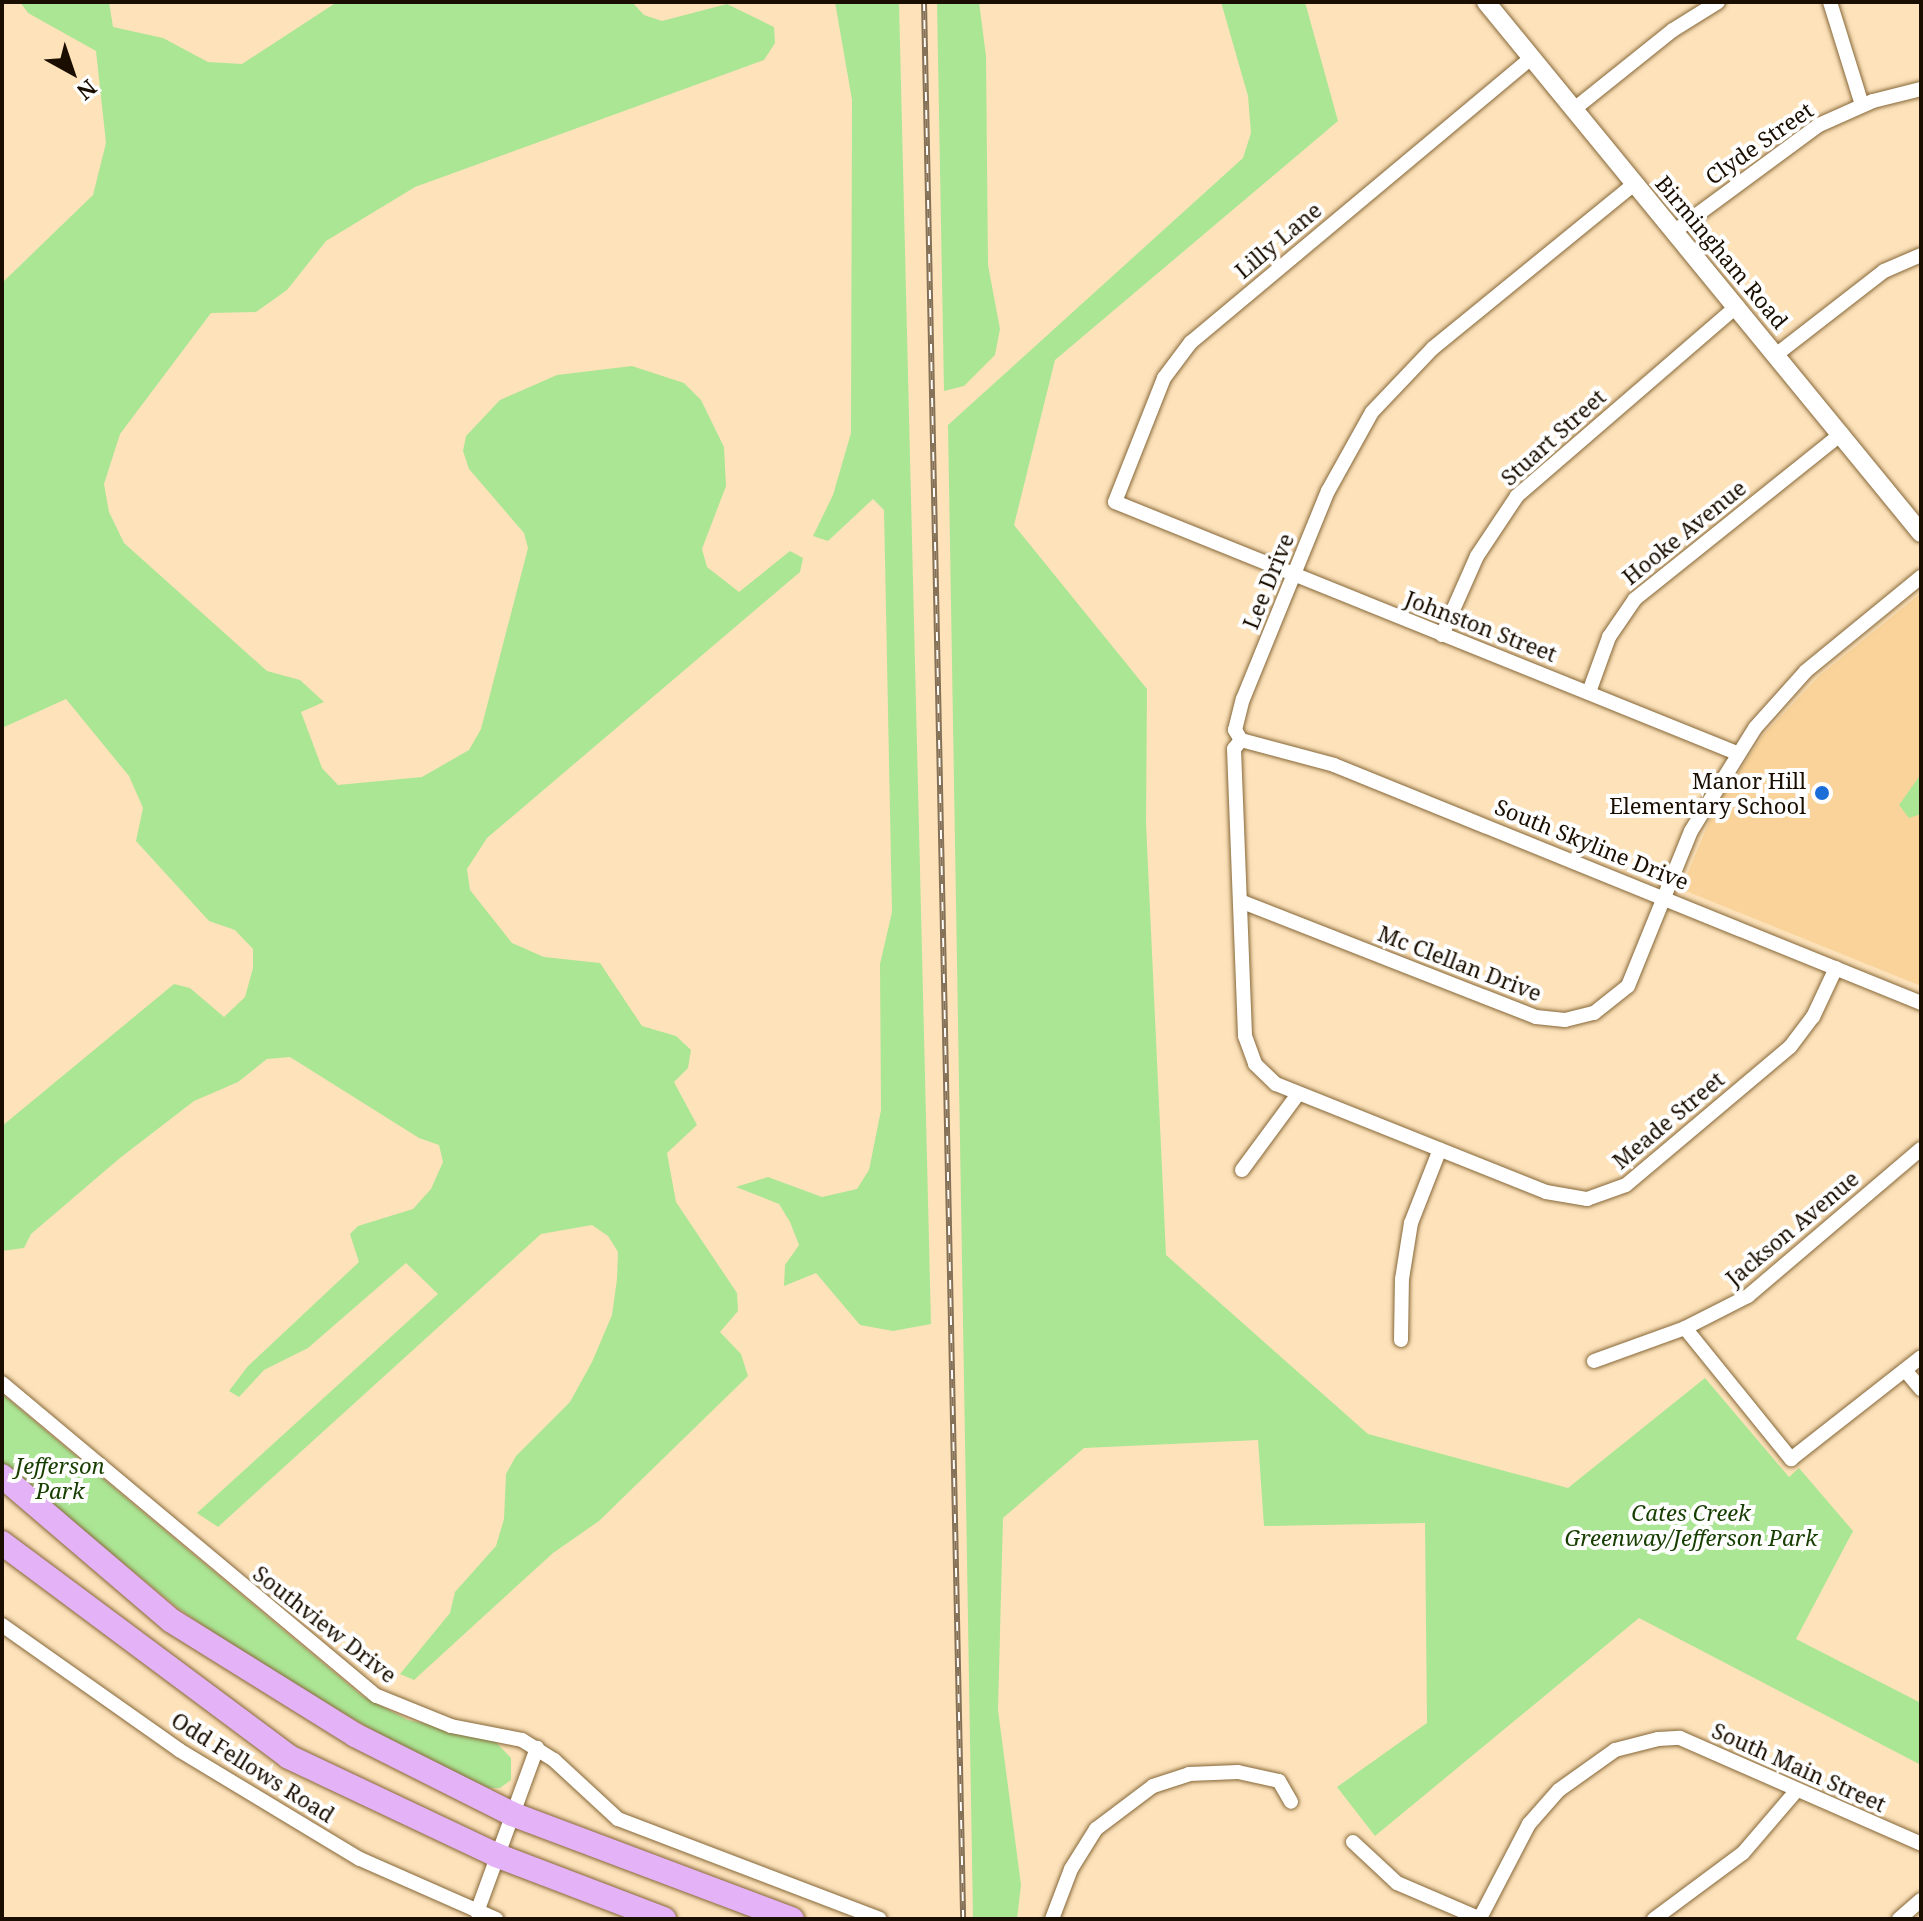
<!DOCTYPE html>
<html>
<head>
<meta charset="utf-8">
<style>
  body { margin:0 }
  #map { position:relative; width:1923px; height:1921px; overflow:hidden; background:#fde2ba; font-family:"Noto Serif",serif }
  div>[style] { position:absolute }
  .built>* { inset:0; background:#f9d399 }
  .green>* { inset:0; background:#abe695 }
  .roads { filter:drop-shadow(0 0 2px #856738) drop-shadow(0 0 2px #856738) }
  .minor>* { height:14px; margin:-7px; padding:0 7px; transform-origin:7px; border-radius:7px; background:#fff }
  .tertiary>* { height:18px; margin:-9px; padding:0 9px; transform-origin:9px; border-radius:9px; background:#fff }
  .trunk>* { height:24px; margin:-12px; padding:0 12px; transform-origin:12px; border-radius:12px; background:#e4b2f6 }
  .rail>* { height:6px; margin-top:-3px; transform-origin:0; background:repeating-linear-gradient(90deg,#fff 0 9px,#847157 0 18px); box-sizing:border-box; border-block:2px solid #847157 }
  .dots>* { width:22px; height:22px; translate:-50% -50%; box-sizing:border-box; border:4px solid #fff; border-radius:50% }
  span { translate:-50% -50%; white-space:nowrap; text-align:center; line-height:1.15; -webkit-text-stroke:8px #fff; paint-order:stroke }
  .street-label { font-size:22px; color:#190e00 }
  .poi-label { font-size:22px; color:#190e00 }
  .right { translate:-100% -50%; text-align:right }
  .park-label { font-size:22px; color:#173e01; font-style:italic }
  .frame { position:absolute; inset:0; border:4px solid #190e00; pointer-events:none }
  .north { position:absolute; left:32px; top:32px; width:80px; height:80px; -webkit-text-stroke:6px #fff; paint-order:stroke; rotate:140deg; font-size:22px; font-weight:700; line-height:32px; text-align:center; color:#190e00 }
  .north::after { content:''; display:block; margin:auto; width:28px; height:36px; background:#190e00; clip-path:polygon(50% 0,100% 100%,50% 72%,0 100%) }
</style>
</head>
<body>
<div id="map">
  <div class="built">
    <i style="clip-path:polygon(1921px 593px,1921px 986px,1681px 889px,1715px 808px,1764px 734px,1819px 676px)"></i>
  </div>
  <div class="green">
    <i style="clip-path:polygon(20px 2px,109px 2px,113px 27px,163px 38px,208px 62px,242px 64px,337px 2px,632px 2px,644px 15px,662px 21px,727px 4px,774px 27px,775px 43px,764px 60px,415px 187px,326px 241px,287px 290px,256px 312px,211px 313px,120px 434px,104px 484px,109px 512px,124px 543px,267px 671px,300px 680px,324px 702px,301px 712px,322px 768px,338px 785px,422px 777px,469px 750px,481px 729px,528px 548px,524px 533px,469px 469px,463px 451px,466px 436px,500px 400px,557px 375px,632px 366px,684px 383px,701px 400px,724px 447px,726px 486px,702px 549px,707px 567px,739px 592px,790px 551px,803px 558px,800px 572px,487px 838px,467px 869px,470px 890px,512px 943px,544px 957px,600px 963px,642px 1026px,676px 1036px,691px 1050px,688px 1068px,674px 1082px,697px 1125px,667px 1153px,676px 1202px,737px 1293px,738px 1311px,720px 1332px,741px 1354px,748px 1376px,599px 1521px,553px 1553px,414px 1680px,400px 1674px,450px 1613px,455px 1592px,496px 1546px,504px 1519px,506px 1474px,516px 1456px,570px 1402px,592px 1362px,612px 1315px,617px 1279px,618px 1252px,608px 1236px,592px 1225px,541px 1234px,218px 1527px,197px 1513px,438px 1294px,406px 1263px,308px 1348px,264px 1370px,239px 1397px,229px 1391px,248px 1366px,359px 1262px,350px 1234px,358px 1226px,413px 1209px,431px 1189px,443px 1162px,439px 1145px,419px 1138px,290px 1057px,267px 1059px,238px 1082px,194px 1101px,120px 1158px,31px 1234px,24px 1248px,2px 1251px,2px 1126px,174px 984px,190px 988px,224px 1017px,245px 997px,253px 968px,253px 949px,235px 930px,209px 921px,136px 841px,143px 808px,129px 776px,66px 699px,2px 728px,2px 283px,93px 195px,106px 143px,96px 51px,28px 13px)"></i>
    <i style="clip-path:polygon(835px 2px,899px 2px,931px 1324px,893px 1331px,860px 1325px,816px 1273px,784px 1286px,785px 1265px,799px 1245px,790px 1222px,779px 1204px,736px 1187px,768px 1177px,822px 1197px,857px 1189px,869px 1170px,881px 1110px,880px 964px,892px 912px,884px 510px,873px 499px,828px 541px,813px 536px,833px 495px,851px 433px,852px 100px)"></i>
    <i style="clip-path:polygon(937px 2px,979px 2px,986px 56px,988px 265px,1000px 329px,995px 355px,964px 386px,944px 391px)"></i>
    <i style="clip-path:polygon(1221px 2px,1305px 2px,1338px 121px,1055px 360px,1014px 525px,1147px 689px,1146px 823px,1166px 1255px,1368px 1434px,1568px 1488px,1705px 1378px,1789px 1477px,1799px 1468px,1853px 1531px,1796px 1639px,1921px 1703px,1921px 1765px,1639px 1618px,1375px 1836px,1337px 1787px,1427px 1723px,1425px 1523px,1264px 1526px,1258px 1440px,1084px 1448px,1003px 1518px,998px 1710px,1021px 1885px,1017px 1919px,973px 1919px,948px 425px,1243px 158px,1251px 133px,1248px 96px)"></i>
    <i style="clip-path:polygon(1921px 774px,1921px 814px,1909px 818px,1899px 805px)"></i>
    <i style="clip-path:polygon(2px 1394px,362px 1696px,408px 1720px,493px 1739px,511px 1758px,511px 1780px,500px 1788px,489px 1788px,411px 1752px,264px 1667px,178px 1608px,2px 1463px)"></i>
  </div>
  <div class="roads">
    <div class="minor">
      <i style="left:1830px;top:2px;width:108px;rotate:72.7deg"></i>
      <i style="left:1531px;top:58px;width:443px;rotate:140.1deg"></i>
      <i style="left:1191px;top:342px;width:45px;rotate:126.9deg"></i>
      <i style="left:1164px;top:378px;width:133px;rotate:111.6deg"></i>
      <i style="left:1115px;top:502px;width:671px;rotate:21.98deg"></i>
      <i style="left:1573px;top:110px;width:128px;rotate:-38.7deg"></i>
      <i style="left:1673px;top:30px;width:53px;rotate:-31.9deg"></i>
      <i style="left:1675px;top:231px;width:179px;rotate:-36.4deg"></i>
      <i style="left:1819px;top:125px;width:59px;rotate:-24deg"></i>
      <i style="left:1873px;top:101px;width:49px;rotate:-14deg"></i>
      <i style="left:1777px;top:354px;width:135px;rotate:-37.8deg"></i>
      <i style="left:1884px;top:271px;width:40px;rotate:-23.4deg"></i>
      <i style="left:1442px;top:635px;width:86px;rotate:-66.1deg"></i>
      <i style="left:1477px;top:556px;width:72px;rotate:-56.3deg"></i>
      <i style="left:1517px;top:496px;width:291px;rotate:-40.8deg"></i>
      <i style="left:1589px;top:692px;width:59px;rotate:-70deg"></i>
      <i style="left:1609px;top:637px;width:46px;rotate:-55.6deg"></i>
      <i style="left:1635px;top:599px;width:265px;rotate:-38.7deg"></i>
      <i style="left:1241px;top:740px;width:11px;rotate:128deg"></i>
      <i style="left:1234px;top:749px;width:287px;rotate:87.8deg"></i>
      <i style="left:1245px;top:1036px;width:30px;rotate:70deg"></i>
      <i style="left:1255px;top:1064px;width:29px;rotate:44deg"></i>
      <i style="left:1276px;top:1084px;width:291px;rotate:21.8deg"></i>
      <i style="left:1546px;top:1192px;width:42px;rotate:9.7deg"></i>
      <i style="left:1587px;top:1199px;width:41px;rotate:-19.7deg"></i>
      <i style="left:1626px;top:1185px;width:214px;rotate:-40.1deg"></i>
      <i style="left:1790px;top:1047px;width:38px;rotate:-53deg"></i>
      <i style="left:1813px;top:1017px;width:54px;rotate:-64.9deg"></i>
      <i style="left:1241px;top:740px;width:96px;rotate:15deg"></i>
      <i style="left:1334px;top:765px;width:633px;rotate:22.07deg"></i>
      <i style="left:1241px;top:740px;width:12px;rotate:-121deg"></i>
      <i style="left:1235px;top:730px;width:32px;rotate:-76deg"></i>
      <i style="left:1243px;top:699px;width:225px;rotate:-67.8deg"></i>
      <i style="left:1328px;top:491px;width:90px;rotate:-60.9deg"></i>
      <i style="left:1372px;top:412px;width:88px;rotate:-46.4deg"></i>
      <i style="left:1433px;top:348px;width:259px;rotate:-39.2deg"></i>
      <i style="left:1240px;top:901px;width:318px;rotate:21.4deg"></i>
      <i style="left:1536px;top:1017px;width:29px;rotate:6deg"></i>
      <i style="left:1565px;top:1020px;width:30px;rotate:-14deg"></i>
      <i style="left:1594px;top:1013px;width:43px;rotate:-38.5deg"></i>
      <i style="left:1628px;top:986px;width:167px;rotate:-67.9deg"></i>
      <i style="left:1691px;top:831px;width:121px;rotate:-58.1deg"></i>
      <i style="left:1755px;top:728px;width:76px;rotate:-48.2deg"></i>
      <i style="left:1806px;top:671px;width:149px;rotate:-39.3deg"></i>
      <i style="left:1242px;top:1170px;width:94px;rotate:-53.6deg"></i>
      <i style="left:1685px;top:1328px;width:169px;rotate:51deg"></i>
      <i style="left:1791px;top:1459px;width:165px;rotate:-38.1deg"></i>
      <i style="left:1401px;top:1340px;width:61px;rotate:-89.1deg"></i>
      <i style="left:1402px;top:1279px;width:57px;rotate:-80.9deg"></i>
      <i style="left:1411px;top:1223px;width:79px;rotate:-68.6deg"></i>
      <i style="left:1594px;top:1361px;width:97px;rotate:-19.9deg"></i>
      <i style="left:1685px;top:1328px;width:71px;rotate:-26.9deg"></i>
      <i style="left:1748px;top:1296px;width:227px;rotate:-40.4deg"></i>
      <i style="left:1905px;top:1370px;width:25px;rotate:50deg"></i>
      <i style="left:2px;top:1383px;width:488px;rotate:39.9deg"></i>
      <i style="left:377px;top:1696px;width:80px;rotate:22.1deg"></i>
      <i style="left:451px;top:1726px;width:72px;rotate:11.2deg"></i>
      <i style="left:522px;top:1740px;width:38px;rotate:32deg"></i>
      <i style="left:554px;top:1760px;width:87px;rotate:42.7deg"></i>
      <i style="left:618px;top:1819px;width:280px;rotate:20.9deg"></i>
      <i style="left:2px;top:1625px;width:217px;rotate:35.2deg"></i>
      <i style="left:179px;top:1750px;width:211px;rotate:31.1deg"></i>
      <i style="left:360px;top:1859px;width:149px;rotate:23.8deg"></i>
      <i style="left:1353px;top:1842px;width:60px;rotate:43deg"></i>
      <i style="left:1397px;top:1883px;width:91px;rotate:23.2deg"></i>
      <i style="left:477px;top:1912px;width:175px;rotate:-69.9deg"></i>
      <i style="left:1480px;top:1918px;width:106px;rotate:-62.5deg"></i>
      <i style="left:1529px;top:1824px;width:45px;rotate:-48.6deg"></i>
      <i style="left:1559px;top:1790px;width:69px;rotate:-35.5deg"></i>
      <i style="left:1615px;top:1750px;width:44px;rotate:-14.3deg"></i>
      <i style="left:1658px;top:1739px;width:22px;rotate:-3deg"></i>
      <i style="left:1680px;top:1738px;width:263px;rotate:23.7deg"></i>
      <i style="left:1052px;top:1919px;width:53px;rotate:-69.2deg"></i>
      <i style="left:1071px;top:1869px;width:47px;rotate:-58deg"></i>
      <i style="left:1096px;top:1829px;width:71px;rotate:-37deg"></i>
      <i style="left:1153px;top:1786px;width:38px;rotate:-18deg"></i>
      <i style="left:1189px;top:1774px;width:49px;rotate:-2.3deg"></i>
      <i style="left:1238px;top:1772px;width:42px;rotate:12.4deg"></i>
      <i style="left:1279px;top:1781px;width:24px;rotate:60deg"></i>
      <i style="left:1654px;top:1919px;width:111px;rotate:-36.6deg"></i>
      <i style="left:1743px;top:1853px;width:83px;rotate:-49.4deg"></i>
      <i style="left:1899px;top:1919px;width:29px;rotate:-41deg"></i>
    </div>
    <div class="tertiary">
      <i style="left:1486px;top:2px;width:686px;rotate:50.68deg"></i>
    </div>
    <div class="trunk">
      <i style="left:2px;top:1476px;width:223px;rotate:40.5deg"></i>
      <i style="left:172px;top:1621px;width:216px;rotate:31.9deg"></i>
      <i style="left:355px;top:1735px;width:176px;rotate:26.7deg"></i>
      <i style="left:512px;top:1814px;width:299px;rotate:20.6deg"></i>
      <i style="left:2px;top:1543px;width:358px;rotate:36.7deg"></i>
      <i style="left:289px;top:1757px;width:229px;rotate:25.3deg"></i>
      <i style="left:496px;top:1855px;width:180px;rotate:20.9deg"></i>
    </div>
  </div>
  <div class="rail">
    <i style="left:924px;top:2px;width:1917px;rotate:88.83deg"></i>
  </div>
  <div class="dots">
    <i style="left:1822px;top:793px;background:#1b6dd7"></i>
  </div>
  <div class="street-label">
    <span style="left:1759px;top:143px;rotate:-35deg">Clyde Street</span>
    <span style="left:1278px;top:240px;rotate:-40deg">Lilly Lane</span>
    <span style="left:1722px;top:252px;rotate:50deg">Birmingham Road</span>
    <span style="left:1553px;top:437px;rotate:-42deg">Stuart Street</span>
    <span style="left:1684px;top:532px;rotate:-39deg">Hooke Avenue</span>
    <span style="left:1268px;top:581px;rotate:-68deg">Lee Drive</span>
    <span style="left:1481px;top:626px;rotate:21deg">Johnston Street</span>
    <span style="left:1592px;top:844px;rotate:22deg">South Skyline Drive</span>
    <span style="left:1460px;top:963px;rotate:21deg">Mc Clellan Drive</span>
    <span style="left:1668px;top:1120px;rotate:-40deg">Meade Street</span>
    <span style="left:1792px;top:1228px;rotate:-40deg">Jackson Avenue</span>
    <span style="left:325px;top:1624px;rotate:38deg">Southview Drive</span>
    <span style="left:253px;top:1767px;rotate:32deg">Odd Fellows Road</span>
    <span style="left:1799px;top:1767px;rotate:24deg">South Main Street</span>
  </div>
  <div class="poi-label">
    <span class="right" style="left:1806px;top:793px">Manor Hill<br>Elementary School</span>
  </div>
  <div class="park-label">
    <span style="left:60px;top:1478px">Jefferson<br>Park</span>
    <span style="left:1691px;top:1525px">Cates Creek<br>Greenway/Jefferson Park</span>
  </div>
  <div class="frame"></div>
  <div class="north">N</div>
</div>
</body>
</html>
